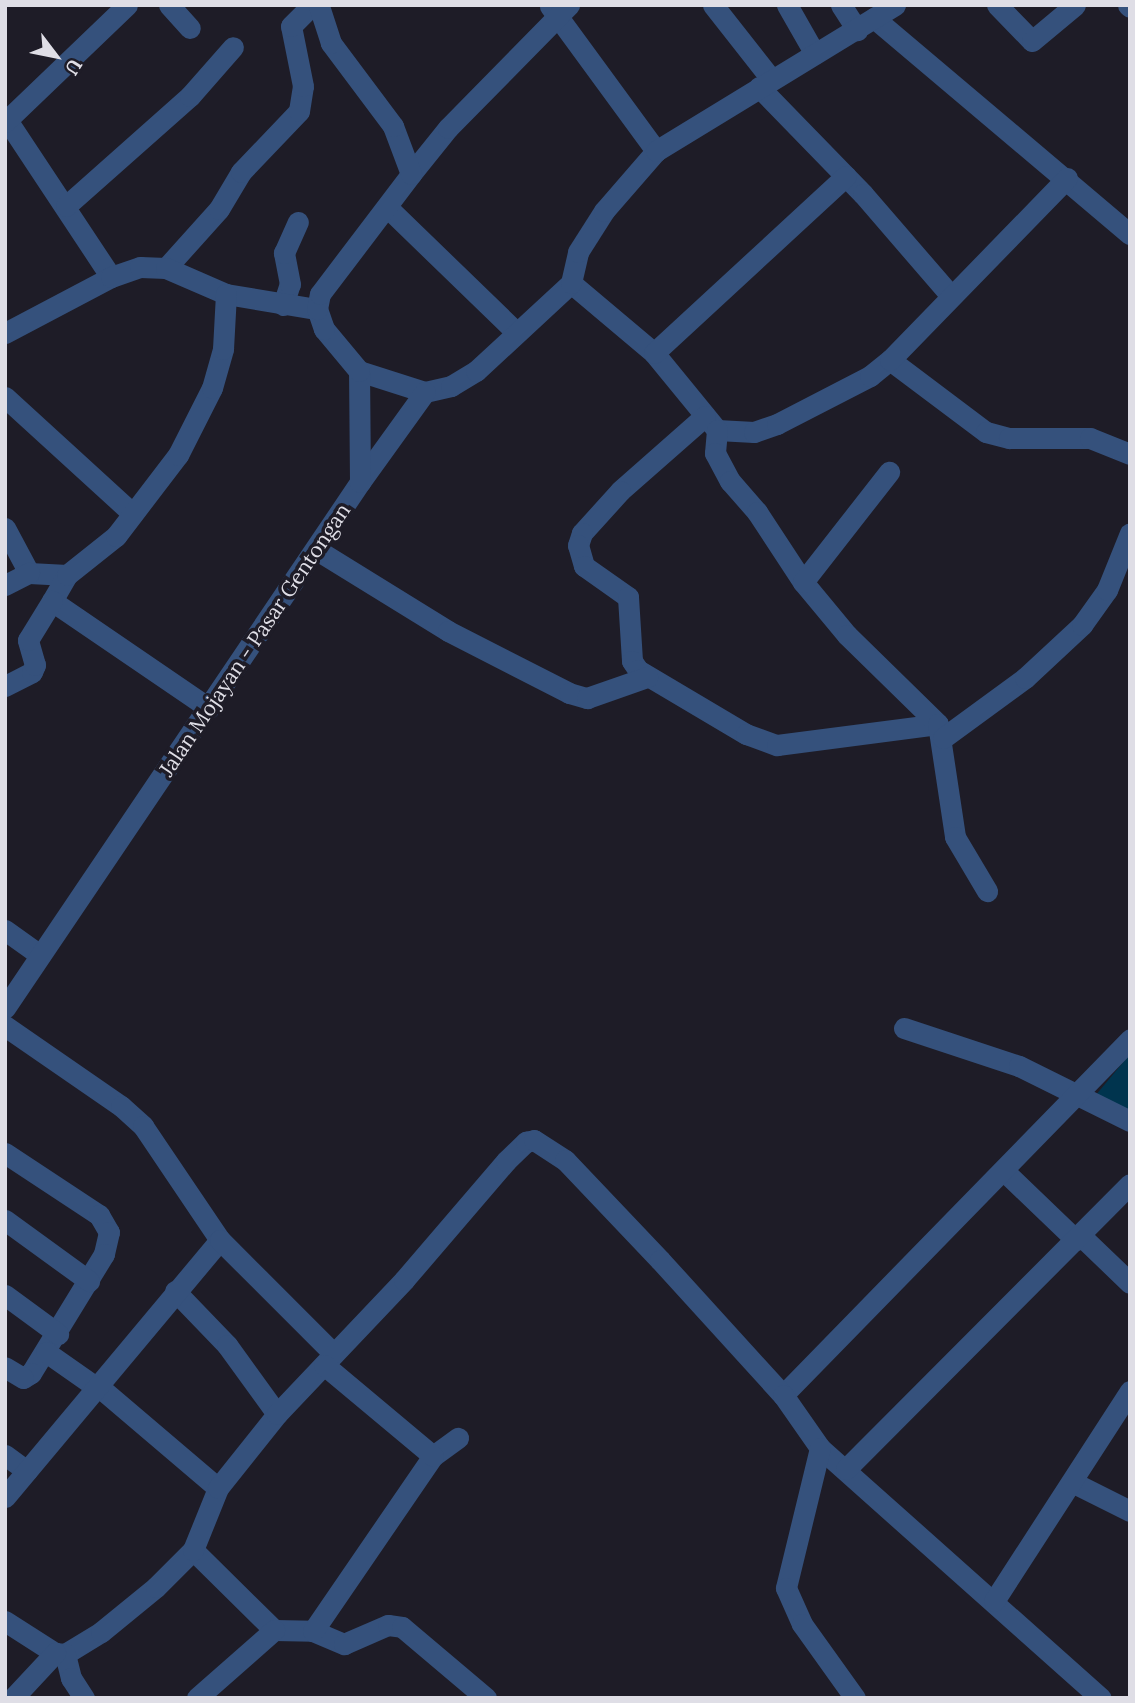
<!DOCTYPE html>
<html>
<head>
<meta charset="utf-8">
<style>
  body { margin:0 }
  #map { position:relative; width:1135px; height:1703px; overflow:hidden; background:#1e1c27; font-family:Lora,serif }
  div>[style] { position:absolute }
  .water>* { inset:0; background:#00344e }
  .minor>* { height:21px; margin:-10.5px; padding:0 10.5px; transform-origin:10.5px; border-radius:10.5px; background:#35517c }
  span { translate:-50% -50%; white-space:nowrap; text-align:center; line-height:1.15; -webkit-text-stroke:7px #1e1c27; paint-order:stroke }
  .street-label { font-size:21px; color:#dfdee6 }
  .frame { position:absolute; inset:0; border:7px solid #dfdee6; pointer-events:none }
  .north { position:absolute; left:21px; top:21px; width:70px; height:70px; -webkit-text-stroke:5px #1e1c27; paint-order:stroke; rotate:122deg; font-size:19px; font-weight:700; line-height:28px; text-align:center; color:#dfdee6 }
  .north::after { content:''; display:block; margin:auto; width:24px; height:32px; background:#dfdee6; clip-path:polygon(50% 0,100% 100%,50% 72%,0 100%) }
</style>
</head>
<body>
<div id="map">
  <div class="water">
    <i style="clip-path:polygon(1130px 1054px,1130px 1114px,1095px 1096px)"></i>
  </div>
  <div class="minor">
    <i style="left:169px;top:5px;width:31px;rotate:48deg"></i>
    <i style="left:713px;top:5px;width:95px;rotate:51.8deg"></i>
    <i style="left:787px;top:5px;width:56px;rotate:60.3deg"></i>
    <i style="left:841px;top:5px;width:30px;rotate:57deg"></i>
    <i style="left:997px;top:5px;width:50px;rotate:45.8deg"></i>
    <i style="left:1032px;top:41px;width:56px;rotate:-39.9deg"></i>
    <i style="left:1128px;top:5px;width:3px;rotate:45deg"></i>
    <i style="left:550px;top:6px;width:180px;rotate:53.8deg"></i>
    <i style="left:874px;top:18px;width:335px;rotate:40.2deg"></i>
    <i style="left:759px;top:87px;width:149px;rotate:45.8deg"></i>
    <i style="left:863px;top:194px;width:135px;rotate:49.2deg"></i>
    <i style="left:5px;top:117px;width:192px;rotate:56.5deg"></i>
    <i style="left:5px;top:122px;width:169px;rotate:-43.8deg"></i>
    <i style="left:411px;top:174px;width:59px;rotate:-51.2deg"></i>
    <i style="left:448px;top:128px;width:173px;rotate:-45.5deg"></i>
    <i style="left:66px;top:206px;width:166px;rotate:-41.6deg"></i>
    <i style="left:190px;top:96px;width:65px;rotate:-48.7deg"></i>
    <i style="left:387px;top:207px;width:180px;rotate:44.1deg"></i>
    <i style="left:166px;top:268px;width:79px;rotate:-48.1deg"></i>
    <i style="left:219px;top:209px;width:43px;rotate:-59.3deg"></i>
    <i style="left:241px;top:172px;width:84px;rotate:-46.4deg"></i>
    <i style="left:299px;top:111px;width:25px;rotate:-81deg"></i>
    <i style="left:303px;top:86px;width:61px;rotate:-101.3deg"></i>
    <i style="left:291px;top:26px;width:30px;rotate:-45deg"></i>
    <i style="left:571px;top:283px;width:109px;rotate:40.1deg"></i>
    <i style="left:654px;top:353px;width:99px;rotate:50.7deg"></i>
    <i style="left:717px;top:430px;width:37px;rotate:3deg"></i>
    <i style="left:754px;top:432px;width:24px;rotate:-19deg"></i>
    <i style="left:777px;top:424px;width:105px;rotate:-27.3deg"></i>
    <i style="left:870px;top:376px;width:26px;rotate:-39deg"></i>
    <i style="left:890px;top:360px;width:120px;rotate:36.9deg"></i>
    <i style="left:986px;top:432px;width:24px;rotate:15deg"></i>
    <i style="left:1009px;top:438px;width:81px"></i>
    <i style="left:1090px;top:438px;width:43px;rotate:21.8deg"></i>
    <i style="left:283px;top:305px;width:22px;rotate:-72deg"></i>
    <i style="left:290px;top:284px;width:32px;rotate:-101deg"></i>
    <i style="left:284px;top:253px;width:34px;rotate:-66deg"></i>
    <i style="left:5px;top:333px;width:120px;rotate:-27.8deg"></i>
    <i style="left:111px;top:277px;width:31px;rotate:-19deg"></i>
    <i style="left:140px;top:267px;width:26px;rotate:2deg"></i>
    <i style="left:166px;top:268px;width:65px;rotate:23.4deg"></i>
    <i style="left:226px;top:294px;width:92px;rotate:9.4deg"></i>
    <i style="left:654px;top:353px;width:261px;rotate:-42.7deg"></i>
    <i style="left:890px;top:360px;width:254px;rotate:-45.8deg"></i>
    <i style="left:359px;top:371px;width:69px;rotate:17.7deg"></i>
    <i style="left:425px;top:392px;width:27px;rotate:-13deg"></i>
    <i style="left:451px;top:386px;width:29px;rotate:-31deg"></i>
    <i style="left:476px;top:371px;width:129px;rotate:-42.8deg"></i>
    <i style="left:571px;top:283px;width:32px;rotate:-77deg"></i>
    <i style="left:578px;top:252px;width:49px;rotate:-57.6deg"></i>
    <i style="left:604px;top:211px;width:79px;rotate:-49.1deg"></i>
    <i style="left:656px;top:151px;width:280px;rotate:-31.4deg"></i>
    <i style="left:5px;top:397px;width:173px;rotate:42.4deg"></i>
    <i style="left:705px;top:416px;width:113px;rotate:138.6deg"></i>
    <i style="left:620px;top:491px;width:57px;rotate:132.1deg"></i>
    <i style="left:582px;top:533px;width:13px;rotate:108deg"></i>
    <i style="left:578px;top:545px;width:22px;rotate:74deg"></i>
    <i style="left:584px;top:566px;width:54px;rotate:35.2deg"></i>
    <i style="left:628px;top:597px;width:64px;rotate:86.4deg"></i>
    <i style="left:632px;top:661px;width:11px;rotate:56deg"></i>
    <i style="left:638px;top:670px;width:126px;rotate:30.7deg"></i>
    <i style="left:746px;top:734px;width:33px;rotate:20deg"></i>
    <i style="left:777px;top:745px;width:162px;rotate:-7.4deg"></i>
    <i style="left:717px;top:430px;width:23px;rotate:95deg"></i>
    <i style="left:715px;top:453px;width:32px;rotate:62deg"></i>
    <i style="left:730px;top:481px;width:41px;rotate:48.9deg"></i>
    <i style="left:757px;top:512px;width:84px;rotate:56.7deg"></i>
    <i style="left:803px;top:582px;width:69px;rotate:50.3deg"></i>
    <i style="left:847px;top:635px;width:127px;rotate:44.4deg"></i>
    <i style="left:938px;top:724px;width:114px;rotate:81.4deg"></i>
    <i style="left:955px;top:837px;width:63px;rotate:59.3deg"></i>
    <i style="left:360px;top:482px;width:111px;rotate:-54.2deg"></i>
    <i style="left:5px;top:528px;width:51px;rotate:61.9deg"></i>
    <i style="left:29px;top:573px;width:38px;rotate:3deg"></i>
    <i style="left:67px;top:575px;width:30px;rotate:120deg"></i>
    <i style="left:52px;top:601px;width:190px;rotate:34.3deg"></i>
    <i style="left:317px;top:550px;width:154px;rotate:31.7deg"></i>
    <i style="left:448px;top:631px;width:136px;rotate:27.1deg"></i>
    <i style="left:569px;top:693px;width:19px;rotate:16deg"></i>
    <i style="left:587px;top:698px;width:64px;rotate:-19.3deg"></i>
    <i style="left:67px;top:575px;width:63px;rotate:-38.5deg"></i>
    <i style="left:116px;top:536px;width:102px;rotate:-52.6deg"></i>
    <i style="left:178px;top:455px;width:75px;rotate:-63.1deg"></i>
    <i style="left:212px;top:388px;width:41px;rotate:-74.2deg"></i>
    <i style="left:223px;top:349px;width:55px;rotate:-86.9deg"></i>
    <i style="left:803px;top:582px;width:140px;rotate:-52deg"></i>
    <i style="left:5px;top:585px;width:27px;rotate:-27deg"></i>
    <i style="left:5px;top:686px;width:30px;rotate:-27deg"></i>
    <i style="left:32px;top:672px;width:8px;rotate:-67deg"></i>
    <i style="left:35px;top:665px;width:26px;rotate:-106deg"></i>
    <i style="left:28px;top:640px;width:46px;rotate:-58.4deg"></i>
    <i style="left:943px;top:738px;width:102px;rotate:-36.2deg"></i>
    <i style="left:1025px;top:678px;width:78px;rotate:-42.9deg"></i>
    <i style="left:1082px;top:625px;width:43px;rotate:-54.5deg"></i>
    <i style="left:1107px;top:590px;width:61px;rotate:-68deg"></i>
    <i style="left:5px;top:930px;width:43px;rotate:35.5deg"></i>
    <i style="left:5px;top:1008px;width:635px;rotate:-55.98deg"></i>
    <i style="left:360px;top:482px;width:111px;rotate:-90.5deg"></i>
    <i style="left:359px;top:371px;width:55px;rotate:-129.8deg"></i>
    <i style="left:324px;top:329px;width:21px;rotate:-109deg"></i>
    <i style="left:317px;top:309px;width:15px;rotate:-79deg"></i>
    <i style="left:320px;top:294px;width:151px;rotate:-52.8deg"></i>
    <i style="left:411px;top:174px;width:51px;rotate:-110.6deg"></i>
    <i style="left:393px;top:126px;width:104px;rotate:-126.8deg"></i>
    <i style="left:331px;top:43px;width:40px;rotate:-108deg"></i>
    <i style="left:5px;top:1026px;width:141px;rotate:34.6deg"></i>
    <i style="left:121px;top:1106px;width:30px;rotate:42deg"></i>
    <i style="left:143px;top:1126px;width:138px;rotate:56deg"></i>
    <i style="left:904px;top:1028px;width:121px;rotate:18.3deg"></i>
    <i style="left:1019px;top:1066px;width:124px;rotate:26.4deg"></i>
    <i style="left:5px;top:1153px;width:113px;rotate:33.4deg"></i>
    <i style="left:99px;top:1215px;width:20px;rotate:60deg"></i>
    <i style="left:109px;top:1232px;width:23px;rotate:103deg"></i>
    <i style="left:104px;top:1254px;width:140px;rotate:121.5deg"></i>
    <i style="left:31px;top:1373px;width:9px;rotate:148deg"></i>
    <i style="left:23px;top:1378px;width:21px;rotate:-149deg"></i>
    <i style="left:1004px;top:1171px;width:100px;rotate:43.8deg"></i>
    <i style="left:5px;top:1220px;width:104px;rotate:36deg"></i>
    <i style="left:1081px;top:1236px;width:68px;rotate:43.8deg"></i>
    <i style="left:175px;top:1291px;width:75px;rotate:46.1deg"></i>
    <i style="left:227px;top:1345px;width:85px;rotate:54.1deg"></i>
    <i style="left:5px;top:1295px;width:66px;rotate:36.3deg"></i>
    <i style="left:46px;top:1352px;width:61px;rotate:35deg"></i>
    <i style="left:98px;top:1386px;width:157px;rotate:40.4deg"></i>
    <i style="left:783px;top:1395px;width:497px;rotate:-45.7deg"></i>
    <i style="left:820px;top:1448px;width:376px;rotate:41.7deg"></i>
    <i style="left:5px;top:1455px;width:27px;rotate:36deg"></i>
    <i style="left:433px;top:1456px;width:31px;rotate:-36deg"></i>
    <i style="left:846px;top:1469px;width:402px;rotate:-45.1deg"></i>
    <i style="left:1072px;top:1482px;width:65px;rotate:26.6deg"></i>
    <i style="left:5px;top:1497px;width:335px;rotate:-50.1deg"></i>
    <i style="left:220px;top:1240px;width:161px;rotate:45deg"></i>
    <i style="left:193px;top:1550px;width:114px;rotate:44.6deg"></i>
    <i style="left:274px;top:1630px;width:39px;rotate:1deg"></i>
    <i style="left:313px;top:1631px;width:34px;rotate:23deg"></i>
    <i style="left:344px;top:1644px;width:48px;rotate:-23.4deg"></i>
    <i style="left:388px;top:1625px;width:14px;rotate:8deg"></i>
    <i style="left:402px;top:1627px;width:110px;rotate:40.2deg"></i>
    <i style="left:994px;top:1601px;width:250px;rotate:-57.1deg"></i>
    <i style="left:5px;top:1621px;width:59px;rotate:32.6deg"></i>
    <i style="left:55px;top:1653px;width:10px;rotate:6deg"></i>
    <i style="left:65px;top:1654px;width:42px;rotate:-31.4deg"></i>
    <i style="left:101px;top:1632px;width:71px;rotate:-39.3deg"></i>
    <i style="left:156px;top:1587px;width:52px;rotate:-45deg"></i>
    <i style="left:193px;top:1550px;width:67px;rotate:-68deg"></i>
    <i style="left:218px;top:1488px;width:95px;rotate:-51.4deg"></i>
    <i style="left:277px;top:1414px;width:185px;rotate:-46.5deg"></i>
    <i style="left:404px;top:1280px;width:157px;rotate:-49.4deg"></i>
    <i style="left:506px;top:1161px;width:28px;rotate:-44deg"></i>
    <i style="left:526px;top:1142px;width:8px;rotate:-14deg"></i>
    <i style="left:534px;top:1140px;width:37px;rotate:33deg"></i>
    <i style="left:565px;top:1160px;width:138px;rotate:46.5deg"></i>
    <i style="left:660px;top:1260px;width:183px;rotate:47.7deg"></i>
    <i style="left:783px;top:1395px;width:65px;rotate:55.1deg"></i>
    <i style="left:820px;top:1448px;width:144px;rotate:103.7deg"></i>
    <i style="left:786px;top:1588px;width:39px;rotate:66deg"></i>
    <i style="left:802px;top:1624px;width:91px;rotate:54.4deg"></i>
    <i style="left:313px;top:1631px;width:212px;rotate:-55.6deg"></i>
    <i style="left:433px;top:1456px;width:142px;rotate:-140.1deg"></i>
    <i style="left:65px;top:1654px;width:25px;rotate:76deg"></i>
    <i style="left:71px;top:1678px;width:24px;rotate:57deg"></i>
    <i style="left:13px;top:1698px;width:62px;rotate:-47deg"></i>
    <i style="left:197px;top:1698px;width:103px;rotate:-41.4deg"></i>
  </div>
  <div class="street-label">
    <span style="left:255px;top:640px;rotate:-56deg">Jalan Mojayan - Pasar Gentongan</span>
  </div>
  <div class="frame"></div>
  <div class="north">U</div>
</div>
</body>
</html>
